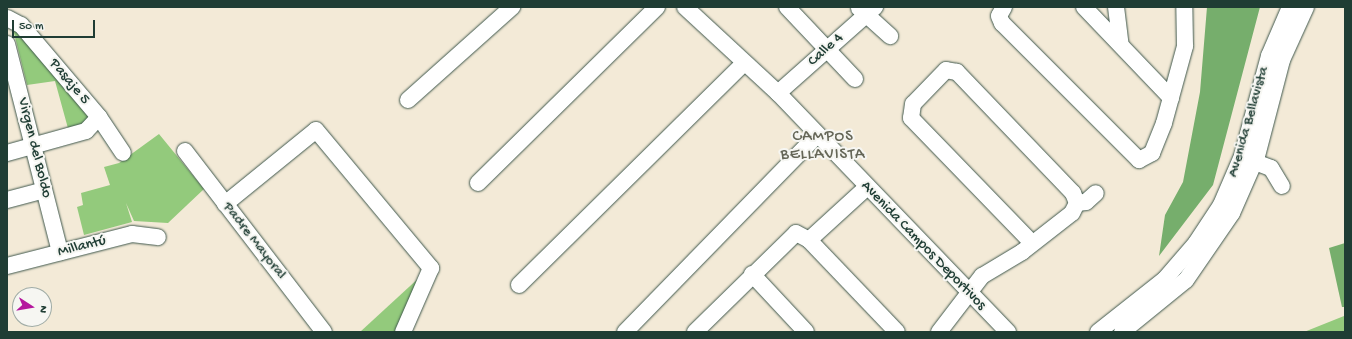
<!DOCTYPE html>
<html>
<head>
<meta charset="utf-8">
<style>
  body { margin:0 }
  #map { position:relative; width:1352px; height:339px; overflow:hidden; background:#f3ead7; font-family:"Gochi Hand",sans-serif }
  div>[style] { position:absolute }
  .green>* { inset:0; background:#93ca7c }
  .forest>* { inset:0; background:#76ae6c }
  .roads { filter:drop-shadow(0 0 1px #3f574c) drop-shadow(0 0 1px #3f574c) }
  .minor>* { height:16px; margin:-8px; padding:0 8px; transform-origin:8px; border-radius:8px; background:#fff }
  span { translate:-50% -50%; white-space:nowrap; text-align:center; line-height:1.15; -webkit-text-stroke:4px #f6f6f2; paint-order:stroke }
  .street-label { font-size:15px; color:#1f3d34 }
  .neighbourhood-label { font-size:16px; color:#656657; letter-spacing:1px }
  .frame { position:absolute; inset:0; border:8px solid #1f3d34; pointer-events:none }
  .north { position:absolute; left:12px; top:287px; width:40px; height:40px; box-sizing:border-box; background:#f6f6f2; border:1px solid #a0aca6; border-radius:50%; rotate:102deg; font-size:11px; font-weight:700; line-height:16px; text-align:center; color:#1f3d34 }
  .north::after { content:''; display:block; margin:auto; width:14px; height:18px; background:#b5179e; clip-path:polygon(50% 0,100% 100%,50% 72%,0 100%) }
  .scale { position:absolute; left:12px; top:20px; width:83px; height:18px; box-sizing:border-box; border:2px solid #1f3d34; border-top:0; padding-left:5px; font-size:12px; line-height:14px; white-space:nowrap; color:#1f3d34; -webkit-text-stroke:3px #f6f6f2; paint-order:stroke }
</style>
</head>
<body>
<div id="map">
  <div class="green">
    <i style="clip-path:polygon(12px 25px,94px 116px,83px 129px,69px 132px,55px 81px,27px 85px)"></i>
    <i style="clip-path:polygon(159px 134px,204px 189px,168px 223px,134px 221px,126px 203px,132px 222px,84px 235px,77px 207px,83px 205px,81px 193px,110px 185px,104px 167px,119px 163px)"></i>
    <i style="clip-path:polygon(422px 275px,397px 332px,360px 332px)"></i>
    <i style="clip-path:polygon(1344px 316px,1345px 332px,1304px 332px)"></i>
  </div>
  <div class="forest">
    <i style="clip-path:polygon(1207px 7px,1260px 7px,1213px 185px,1159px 256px,1165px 215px,1183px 182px,1200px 92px)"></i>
    <i style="clip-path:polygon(1345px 243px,1345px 307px,1342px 307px,1329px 248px)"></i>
  </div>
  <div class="roads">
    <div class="minor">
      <i style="left:685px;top:7px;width:127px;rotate:42.8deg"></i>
      <i style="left:778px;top:93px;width:332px;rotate:46.1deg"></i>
      <i style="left:787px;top:7px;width:99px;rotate:46.6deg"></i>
      <i style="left:1004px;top:7px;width:10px;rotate:119deg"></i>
      <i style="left:999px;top:16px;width:8px;rotate:67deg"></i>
      <i style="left:1002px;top:23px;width:194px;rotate:45deg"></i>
      <i style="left:1139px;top:160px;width:15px;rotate:-28deg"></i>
      <i style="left:1152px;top:153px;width:32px;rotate:-68deg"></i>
      <i style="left:1164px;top:123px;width:80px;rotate:-74.7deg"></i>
      <i style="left:1185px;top:46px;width:39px;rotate:-91deg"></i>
      <i style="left:1084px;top:7px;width:126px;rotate:46.3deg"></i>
      <i style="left:1116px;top:7px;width:38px;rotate:83deg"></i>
      <i style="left:859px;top:8px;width:42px;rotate:42.1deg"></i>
      <i style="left:7px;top:18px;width:16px;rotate:27deg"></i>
      <i style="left:21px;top:25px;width:121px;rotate:49.7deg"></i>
      <i style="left:99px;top:117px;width:43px;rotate:56.3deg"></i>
      <i style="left:7px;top:44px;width:215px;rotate:75.7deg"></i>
      <i style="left:778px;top:93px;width:130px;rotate:-41.6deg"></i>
      <i style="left:408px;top:100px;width:140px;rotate:-41.8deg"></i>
      <i style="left:185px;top:151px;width:228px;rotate:52.5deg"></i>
      <i style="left:7px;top:153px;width:82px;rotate:-15.6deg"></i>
      <i style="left:86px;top:131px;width:19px;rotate:-47deg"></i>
      <i style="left:1255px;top:162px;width:17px;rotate:21deg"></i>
      <i style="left:1271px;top:168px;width:21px;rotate:59deg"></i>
      <i style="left:478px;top:183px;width:251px;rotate:-44.5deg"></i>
      <i style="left:7px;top:200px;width:38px;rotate:-15deg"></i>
      <i style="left:1077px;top:203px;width:9px;rotate:-6deg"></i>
      <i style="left:1086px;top:202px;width:13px;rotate:-42deg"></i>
      <i style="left:225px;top:204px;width:117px;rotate:-39.1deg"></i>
      <i style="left:316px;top:130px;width:180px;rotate:50.2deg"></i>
      <i style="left:431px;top:268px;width:70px;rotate:113.6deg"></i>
      <i style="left:809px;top:240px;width:79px;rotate:-42.4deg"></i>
      <i style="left:7px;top:266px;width:129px;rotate:-14.4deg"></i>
      <i style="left:132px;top:234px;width:26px;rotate:7deg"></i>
      <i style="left:752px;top:274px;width:79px;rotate:47deg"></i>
      <i style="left:519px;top:285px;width:316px;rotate:-44.6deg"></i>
      <i style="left:625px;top:332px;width:275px;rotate:-45.7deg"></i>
      <i style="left:695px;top:332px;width:141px;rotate:-44.4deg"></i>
      <i style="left:796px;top:233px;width:15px;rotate:28deg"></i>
      <i style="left:809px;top:240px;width:127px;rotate:46.3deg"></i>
      <i style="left:939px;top:332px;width:71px;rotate:-52.5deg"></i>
      <i style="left:982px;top:276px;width:47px;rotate:-31deg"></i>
      <i style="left:1022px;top:252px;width:63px;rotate:-38deg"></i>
      <i style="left:1072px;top:213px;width:11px;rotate:-63deg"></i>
      <i style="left:1077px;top:203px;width:11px;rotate:-112deg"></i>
      <i style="left:1073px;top:193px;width:168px;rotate:-133.8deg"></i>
      <i style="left:957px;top:72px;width:11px;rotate:-170deg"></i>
      <i style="left:946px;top:70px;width:47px;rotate:134.1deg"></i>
      <i style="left:913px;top:104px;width:14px;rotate:98deg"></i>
      <i style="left:911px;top:118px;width:174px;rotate:45.9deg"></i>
      <i style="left:1098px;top:332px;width:85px;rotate:-38.3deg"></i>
      <i style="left:1165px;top:279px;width:48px;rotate:-49.3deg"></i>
      <i style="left:1196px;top:243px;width:45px;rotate:-56.7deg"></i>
      <i style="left:1221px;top:205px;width:53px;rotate:-66.8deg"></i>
      <i style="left:1242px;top:156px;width:104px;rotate:-74.9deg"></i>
      <i style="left:1269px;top:56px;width:53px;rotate:-66.8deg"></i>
      <i style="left:1122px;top:332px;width:82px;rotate:-39.1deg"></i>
      <i style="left:1186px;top:280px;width:81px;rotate:-55.5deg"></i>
      <i style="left:1232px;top:213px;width:62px;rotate:-66.3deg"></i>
      <i style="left:1257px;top:156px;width:99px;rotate:-75.4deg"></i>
      <i style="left:1282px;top:60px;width:58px;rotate:-65.6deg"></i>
    </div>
  </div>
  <div class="street-label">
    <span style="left:826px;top:50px;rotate:-42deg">Calle 4</span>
    <span style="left:69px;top:82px;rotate:50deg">Pasaje 5</span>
    <span style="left:1249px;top:122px;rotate:-74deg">Avenida Bellavista</span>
    <span style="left:34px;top:148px;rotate:76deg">Virgen del Boldo</span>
    <span style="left:254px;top:241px;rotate:52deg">Padre Mayoral</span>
    <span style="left:923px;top:246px;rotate:46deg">Avenida Campos Deportivos</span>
    <span style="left:82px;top:247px;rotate:-14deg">Millantú</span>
  </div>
  <div class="neighbourhood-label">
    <span style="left:823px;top:147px">CAMPOS<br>BELLAVISTA</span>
  </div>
  <div class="frame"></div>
  <div class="north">N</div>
  <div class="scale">50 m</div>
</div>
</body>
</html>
